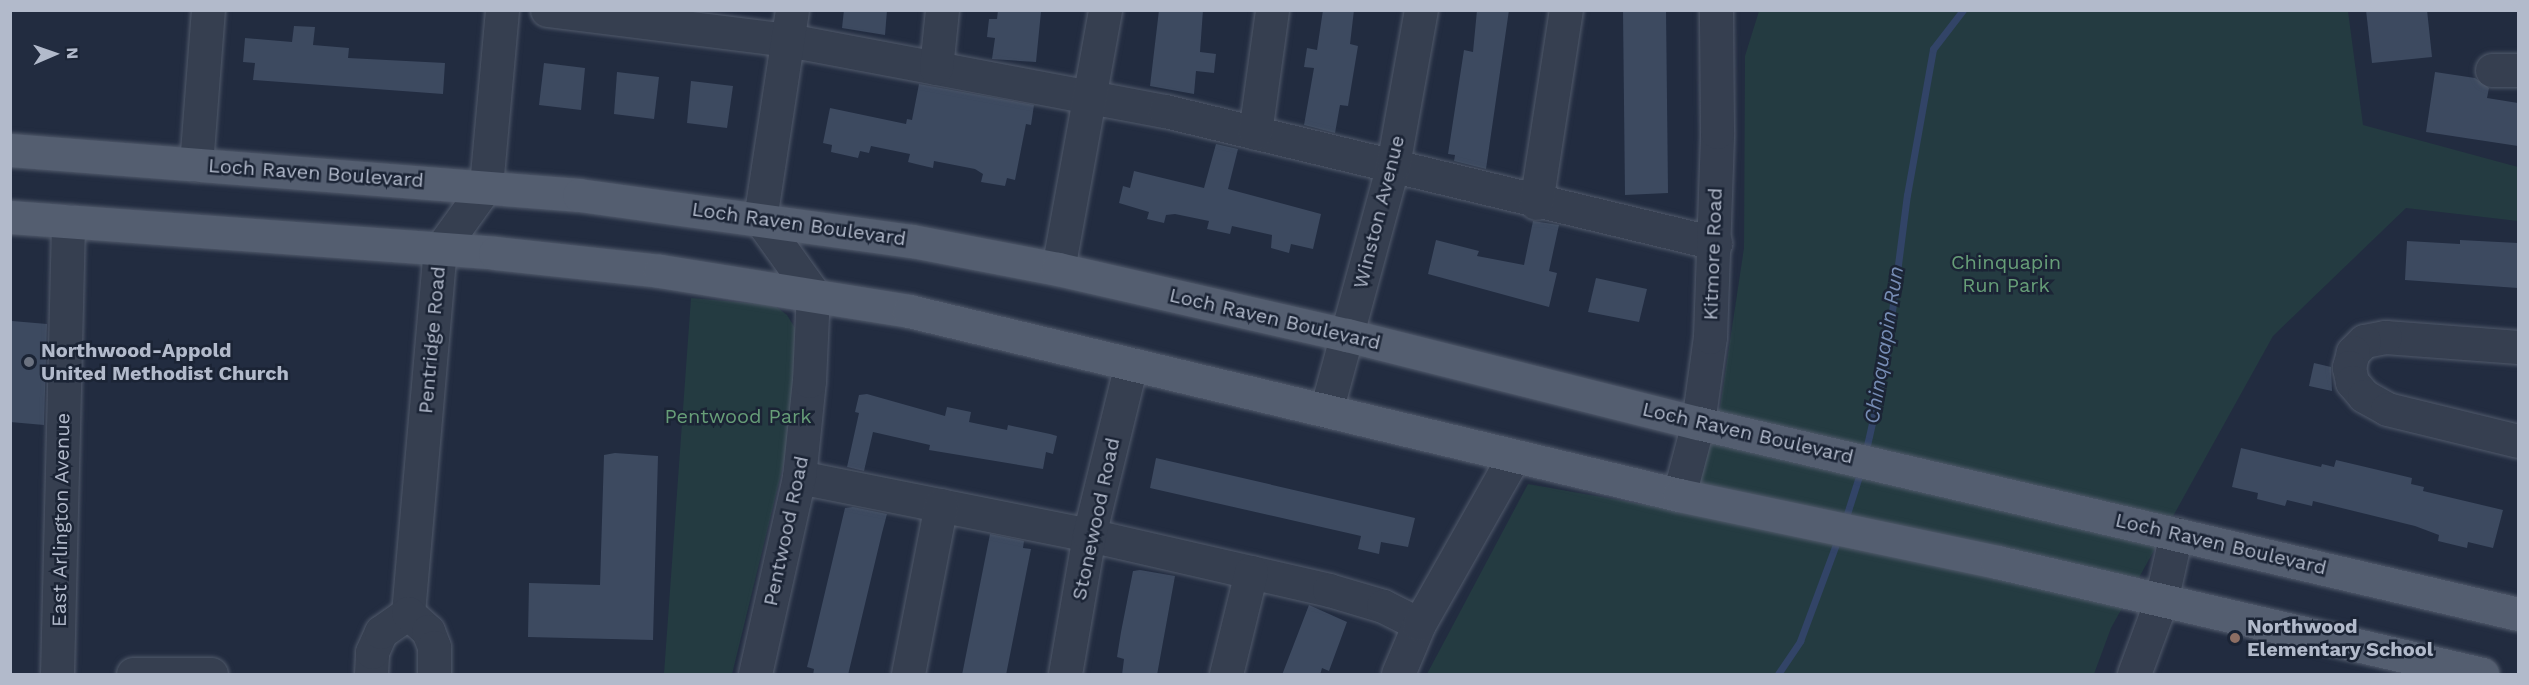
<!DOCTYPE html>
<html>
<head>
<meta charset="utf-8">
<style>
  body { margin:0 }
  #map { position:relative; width:2529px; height:685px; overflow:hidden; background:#222c40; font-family:"Work Sans",sans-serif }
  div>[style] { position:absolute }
  .green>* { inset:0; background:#243b41 }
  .stream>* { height:7px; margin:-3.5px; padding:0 3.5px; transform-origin:3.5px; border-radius:3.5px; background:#324467 }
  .building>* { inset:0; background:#3d4a60 }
  .roads { filter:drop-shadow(0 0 2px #515a6b) drop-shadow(0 0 2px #515a6b) }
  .minor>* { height:33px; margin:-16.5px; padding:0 16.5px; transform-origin:16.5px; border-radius:16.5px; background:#363f50 }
  .major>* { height:33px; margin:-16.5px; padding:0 16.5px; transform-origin:16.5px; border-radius:16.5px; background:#545e70 }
  .dots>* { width:16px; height:16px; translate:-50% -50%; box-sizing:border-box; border:3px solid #1b2435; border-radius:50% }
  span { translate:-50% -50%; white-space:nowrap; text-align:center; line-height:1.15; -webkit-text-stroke:5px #1b2435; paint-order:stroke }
  .street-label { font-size:20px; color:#b2bacb }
  .park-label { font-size:20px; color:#679e78 }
  .poi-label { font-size:20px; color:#b2bacb; font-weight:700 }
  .left { translate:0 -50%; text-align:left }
  .water-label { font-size:21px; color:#778db5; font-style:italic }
  .frame { position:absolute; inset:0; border:12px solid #b2bacb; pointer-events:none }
  .north { position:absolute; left:24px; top:24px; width:60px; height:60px; -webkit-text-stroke:4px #1b2435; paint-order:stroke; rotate:88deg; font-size:16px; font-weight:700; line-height:24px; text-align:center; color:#b2bacb }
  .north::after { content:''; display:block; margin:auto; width:21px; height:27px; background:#b2bacb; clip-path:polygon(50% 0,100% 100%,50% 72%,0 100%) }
</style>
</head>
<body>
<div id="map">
  <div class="green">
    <i style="clip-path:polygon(1759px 11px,2348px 11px,2363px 125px,2518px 167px,2518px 221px,2406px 208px,2273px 336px,2111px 628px,2094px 674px,1427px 674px,1528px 484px,1692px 513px,1720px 407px,1744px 248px,1745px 56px)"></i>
    <i style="clip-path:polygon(691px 298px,774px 305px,787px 315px,795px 328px,794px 421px,732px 674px,664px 674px)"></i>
  </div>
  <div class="stream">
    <i style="left:1865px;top:454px;width:90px;rotate:-77.2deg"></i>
    <i style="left:1885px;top:366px;width:172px;rotate:-82.7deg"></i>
    <i style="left:1907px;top:195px;width:148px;rotate:-79.9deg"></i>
    <i style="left:1933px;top:49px;width:49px;rotate:-52.4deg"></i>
    <i style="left:1845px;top:520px;width:52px;rotate:-72.3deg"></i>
    <i style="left:1778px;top:674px;width:40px;rotate:-56deg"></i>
    <i style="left:1800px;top:641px;width:109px;rotate:-69.6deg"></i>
  </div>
  <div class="building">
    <i style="clip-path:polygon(844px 10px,887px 10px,885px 35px,842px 28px)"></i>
    <i style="clip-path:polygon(998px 10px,1041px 12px,1036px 62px,992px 59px,995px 38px,987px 37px,989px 19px,997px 19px)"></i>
    <i style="clip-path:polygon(1159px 10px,1203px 10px,1200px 52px,1216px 54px,1214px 73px,1196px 71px,1194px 94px,1150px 86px)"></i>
    <i style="clip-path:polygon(1323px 10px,1354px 10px,1350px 44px,1358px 46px,1348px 106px,1340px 105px,1335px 133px,1304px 125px,1314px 68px,1304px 67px,1307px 48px,1317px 50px)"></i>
    <i style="clip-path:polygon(1477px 10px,1509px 10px,1486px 169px,1454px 161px,1455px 155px,1448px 154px,1464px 50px,1473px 52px)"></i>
    <i style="clip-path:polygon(1623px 10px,1666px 10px,1668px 193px,1625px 195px)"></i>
    <i style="clip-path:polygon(2366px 10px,2427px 10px,2432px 57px,2372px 63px)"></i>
    <i style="clip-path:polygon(294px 26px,315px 27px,313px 45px,349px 48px,348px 58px,445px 63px,443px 94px,253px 80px,255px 63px,243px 62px,245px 38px,292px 42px)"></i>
    <i style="clip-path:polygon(544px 63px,585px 68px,581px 110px,539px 105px)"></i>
    <i style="clip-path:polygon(617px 72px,659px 77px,654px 119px,614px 114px)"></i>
    <i style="clip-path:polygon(2435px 72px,2475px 78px,2489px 88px,2487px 98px,2518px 103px,2518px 146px,2426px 132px)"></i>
    <i style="clip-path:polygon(691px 81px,733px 86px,727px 128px,687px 123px)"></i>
    <i style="clip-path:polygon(919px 84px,1034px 105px,1031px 125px,1026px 124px,1015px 180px,1007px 178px,1005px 186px,981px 182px,983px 174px,975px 169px,934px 161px,933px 168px,920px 165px,908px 162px,910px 154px,871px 146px,869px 153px,860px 151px,858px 158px,831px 152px,832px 145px,823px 143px,830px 108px,906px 124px,907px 119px,912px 120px)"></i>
    <i style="clip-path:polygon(1216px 144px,1238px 149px,1228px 189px,1321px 214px,1313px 249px,1291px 244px,1289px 253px,1271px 248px,1272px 235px,1232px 226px,1230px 234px,1207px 229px,1209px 221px,1175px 214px,1166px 215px,1164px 223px,1147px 219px,1149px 212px,1119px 203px,1123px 186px,1130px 188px,1134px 171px,1204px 188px)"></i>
    <i style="clip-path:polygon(1533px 221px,1559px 225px,1549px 271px,1557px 273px,1549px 307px,1428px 274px,1436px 240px,1479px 251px,1477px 256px,1524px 265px)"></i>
    <i style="clip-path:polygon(2460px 240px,2518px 243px,2518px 288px,2405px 280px,2407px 241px,2460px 244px)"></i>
    <i style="clip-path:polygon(1596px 278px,1647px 289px,1639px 322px,1588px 312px)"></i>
    <i style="clip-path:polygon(12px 321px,47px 324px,44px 425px,10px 422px)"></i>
    <i style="clip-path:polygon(2314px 363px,2331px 367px,2332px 391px,2309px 386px)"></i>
    <i style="clip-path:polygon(867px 394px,945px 416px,947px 407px,971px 412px,969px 422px,1007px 430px,1008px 425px,1050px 434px,1057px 436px,1053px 454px,1046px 452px,1043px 469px,929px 450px,930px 445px,873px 432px,864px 471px,847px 467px,859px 413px,855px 412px,859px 395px)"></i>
    <i style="clip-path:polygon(2241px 448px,2321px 467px,2322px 464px,2334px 467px,2336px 460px,2412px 478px,2411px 484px,2424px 487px,2423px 491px,2503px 510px,2493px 548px,2468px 542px,2467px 548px,2438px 541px,2439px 535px,2415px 526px,2313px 501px,2312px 506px,2287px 500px,2285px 506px,2257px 499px,2258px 493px,2232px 487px)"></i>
    <i style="clip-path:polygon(615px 453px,658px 456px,653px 640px,528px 637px,529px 583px,600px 585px,604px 455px)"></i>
    <i style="clip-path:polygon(1156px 458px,1415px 518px,1408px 547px,1381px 542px,1379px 554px,1358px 549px,1361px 536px,1150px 488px)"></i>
    <i style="clip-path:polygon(853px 507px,887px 514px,882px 533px,848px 675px,813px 675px,814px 669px,807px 667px,811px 651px,845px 508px)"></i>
    <i style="clip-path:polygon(990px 534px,1024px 541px,1023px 548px,1031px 549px,1006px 675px,962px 675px)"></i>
    <i style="clip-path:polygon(1140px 570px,1175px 576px,1157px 675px,1122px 675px,1124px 659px,1117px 657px,1121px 632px,1133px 571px)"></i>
    <i style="clip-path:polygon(1309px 605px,1347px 622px,1329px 671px,1322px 668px,1320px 675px,1282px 675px)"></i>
  </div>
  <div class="roads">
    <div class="minor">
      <i style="left:547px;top:10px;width:243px;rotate:7.1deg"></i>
      <i style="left:788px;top:40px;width:384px;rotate:10.7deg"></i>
      <i style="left:1165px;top:111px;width:566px;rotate:13.5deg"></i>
      <i style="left:936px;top:68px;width:58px;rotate:-84.1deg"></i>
      <i style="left:2492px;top:70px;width:26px"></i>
      <i style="left:1255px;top:133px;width:124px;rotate:-82.1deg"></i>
      <i style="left:196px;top:165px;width:155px;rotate:-85.6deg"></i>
      <i style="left:1536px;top:203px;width:195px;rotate:-81.2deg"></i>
      <i style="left:1058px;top:269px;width:263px;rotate:-79.7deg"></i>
      <i style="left:2518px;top:347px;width:133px;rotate:-175.7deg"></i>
      <i style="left:2385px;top:337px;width:21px;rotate:169deg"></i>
      <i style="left:2364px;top:341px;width:16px;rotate:135deg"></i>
      <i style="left:2353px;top:352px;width:16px;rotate:105deg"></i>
      <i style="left:2349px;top:367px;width:15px;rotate:79deg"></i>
      <i style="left:2352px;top:382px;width:18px;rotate:49deg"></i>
      <i style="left:2364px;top:396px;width:26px;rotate:29deg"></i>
      <i style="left:2387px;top:409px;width:135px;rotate:13.7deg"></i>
      <i style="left:1326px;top:411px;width:255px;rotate:-74.8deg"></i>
      <i style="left:1393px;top:165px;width:158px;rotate:-79.8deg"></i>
      <i style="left:799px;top:477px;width:296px;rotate:11.3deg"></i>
      <i style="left:1089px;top:535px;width:246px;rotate:12.9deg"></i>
      <i style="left:1329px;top:590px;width:56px;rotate:16.5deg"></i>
      <i style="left:1383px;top:606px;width:40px;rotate:26.6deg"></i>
      <i style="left:1679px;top:495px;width:74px;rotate:-75.2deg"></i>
      <i style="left:1698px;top:423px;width:87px;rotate:-82.1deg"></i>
      <i style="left:1710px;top:337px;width:205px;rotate:-88deg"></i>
      <i style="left:1717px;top:132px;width:122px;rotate:-90.5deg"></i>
      <i style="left:408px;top:613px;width:364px;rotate:-85deg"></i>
      <i style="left:440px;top:250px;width:79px;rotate:-54.3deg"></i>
      <i style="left:486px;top:186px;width:177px;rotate:-84.8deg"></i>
      <i style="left:57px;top:674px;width:453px;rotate:-88.6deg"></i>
      <i style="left:133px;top:674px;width:78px"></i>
      <i style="left:371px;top:674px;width:22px;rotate:-87deg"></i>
      <i style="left:372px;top:652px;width:22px;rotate:-66deg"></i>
      <i style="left:381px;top:632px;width:33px;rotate:-35deg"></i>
      <i style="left:408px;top:613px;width:27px;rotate:42deg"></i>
      <i style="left:428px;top:631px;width:17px;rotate:69deg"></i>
      <i style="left:434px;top:647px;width:27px;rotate:90deg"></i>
      <i style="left:755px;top:674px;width:202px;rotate:-77.4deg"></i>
      <i style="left:799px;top:477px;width:97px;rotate:-84.1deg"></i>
      <i style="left:809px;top:381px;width:88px;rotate:-87.4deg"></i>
      <i style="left:813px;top:293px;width:91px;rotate:-125.6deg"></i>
      <i style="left:760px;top:219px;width:211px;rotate:-81.3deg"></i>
      <i style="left:908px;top:674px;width:172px;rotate:-79deg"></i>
      <i style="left:1065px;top:674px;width:141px;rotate:-80.2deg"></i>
      <i style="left:1089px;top:535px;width:176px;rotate:-76.2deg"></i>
      <i style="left:1226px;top:674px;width:105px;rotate:-76.2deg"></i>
      <i style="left:1398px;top:674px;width:54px;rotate:-67.2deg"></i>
      <i style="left:1419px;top:624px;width:193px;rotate:-60.5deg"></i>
      <i style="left:2134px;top:674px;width:78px;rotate:-69.7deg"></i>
      <i style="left:2161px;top:601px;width:69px;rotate:-77.4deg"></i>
    </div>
    <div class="major">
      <i style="left:10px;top:150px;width:571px;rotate:4.52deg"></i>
      <i style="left:579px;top:195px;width:336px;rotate:7.9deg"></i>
      <i style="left:912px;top:241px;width:149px;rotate:10.9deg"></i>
      <i style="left:1058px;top:269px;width:296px;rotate:12.9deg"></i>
      <i style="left:1347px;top:335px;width:362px;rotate:14.1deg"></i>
      <i style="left:1698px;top:423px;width:842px;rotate:13.11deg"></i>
      <i style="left:10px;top:217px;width:486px;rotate:4.2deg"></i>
      <i style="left:495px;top:253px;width:166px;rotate:6.2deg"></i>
      <i style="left:660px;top:271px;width:252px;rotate:9.1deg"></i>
      <i style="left:909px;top:311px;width:792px;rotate:13.44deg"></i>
      <i style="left:1679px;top:495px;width:325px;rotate:11.9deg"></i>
      <i style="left:1997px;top:562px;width:498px;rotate:13deg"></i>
    </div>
  </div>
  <div class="dots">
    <i style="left:29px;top:362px;background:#6b7280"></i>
    <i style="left:2235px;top:638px;background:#8d6e63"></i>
  </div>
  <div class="street-label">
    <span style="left:316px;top:173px;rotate:4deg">Loch Raven Boulevard</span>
    <span style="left:1379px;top:212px;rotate:-76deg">Winston Avenue</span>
    <span style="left:799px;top:224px;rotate:8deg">Loch Raven Boulevard</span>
    <span style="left:1713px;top:254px;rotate:-88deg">Kitmore Road</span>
    <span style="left:1275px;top:319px;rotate:13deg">Loch Raven Boulevard</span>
    <span style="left:432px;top:340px;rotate:-85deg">Pentridge Road</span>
    <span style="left:1748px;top:433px;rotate:13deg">Loch Raven Boulevard</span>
    <span style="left:1096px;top:519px;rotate:-78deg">Stonewood Road</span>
    <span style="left:61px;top:520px;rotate:-89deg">East Arlington Avenue</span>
    <span style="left:786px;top:531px;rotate:-78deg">Pentwood Road</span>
    <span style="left:2221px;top:544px;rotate:13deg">Loch Raven Boulevard</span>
  </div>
  <div class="park-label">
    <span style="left:2006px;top:274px">Chinquapin<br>Run Park</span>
    <span style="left:738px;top:416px">Pentwood Park</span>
  </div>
  <div class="poi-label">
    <span class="left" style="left:41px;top:362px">Northwood-Appold<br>United Methodist Church</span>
    <span class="left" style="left:2247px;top:638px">Northwood<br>Elementary School</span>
  </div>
  <div class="water-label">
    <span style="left:1884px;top:345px;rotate:-81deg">Chinquapin Run</span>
  </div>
  <div class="frame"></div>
  <div class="north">N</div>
</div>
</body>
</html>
